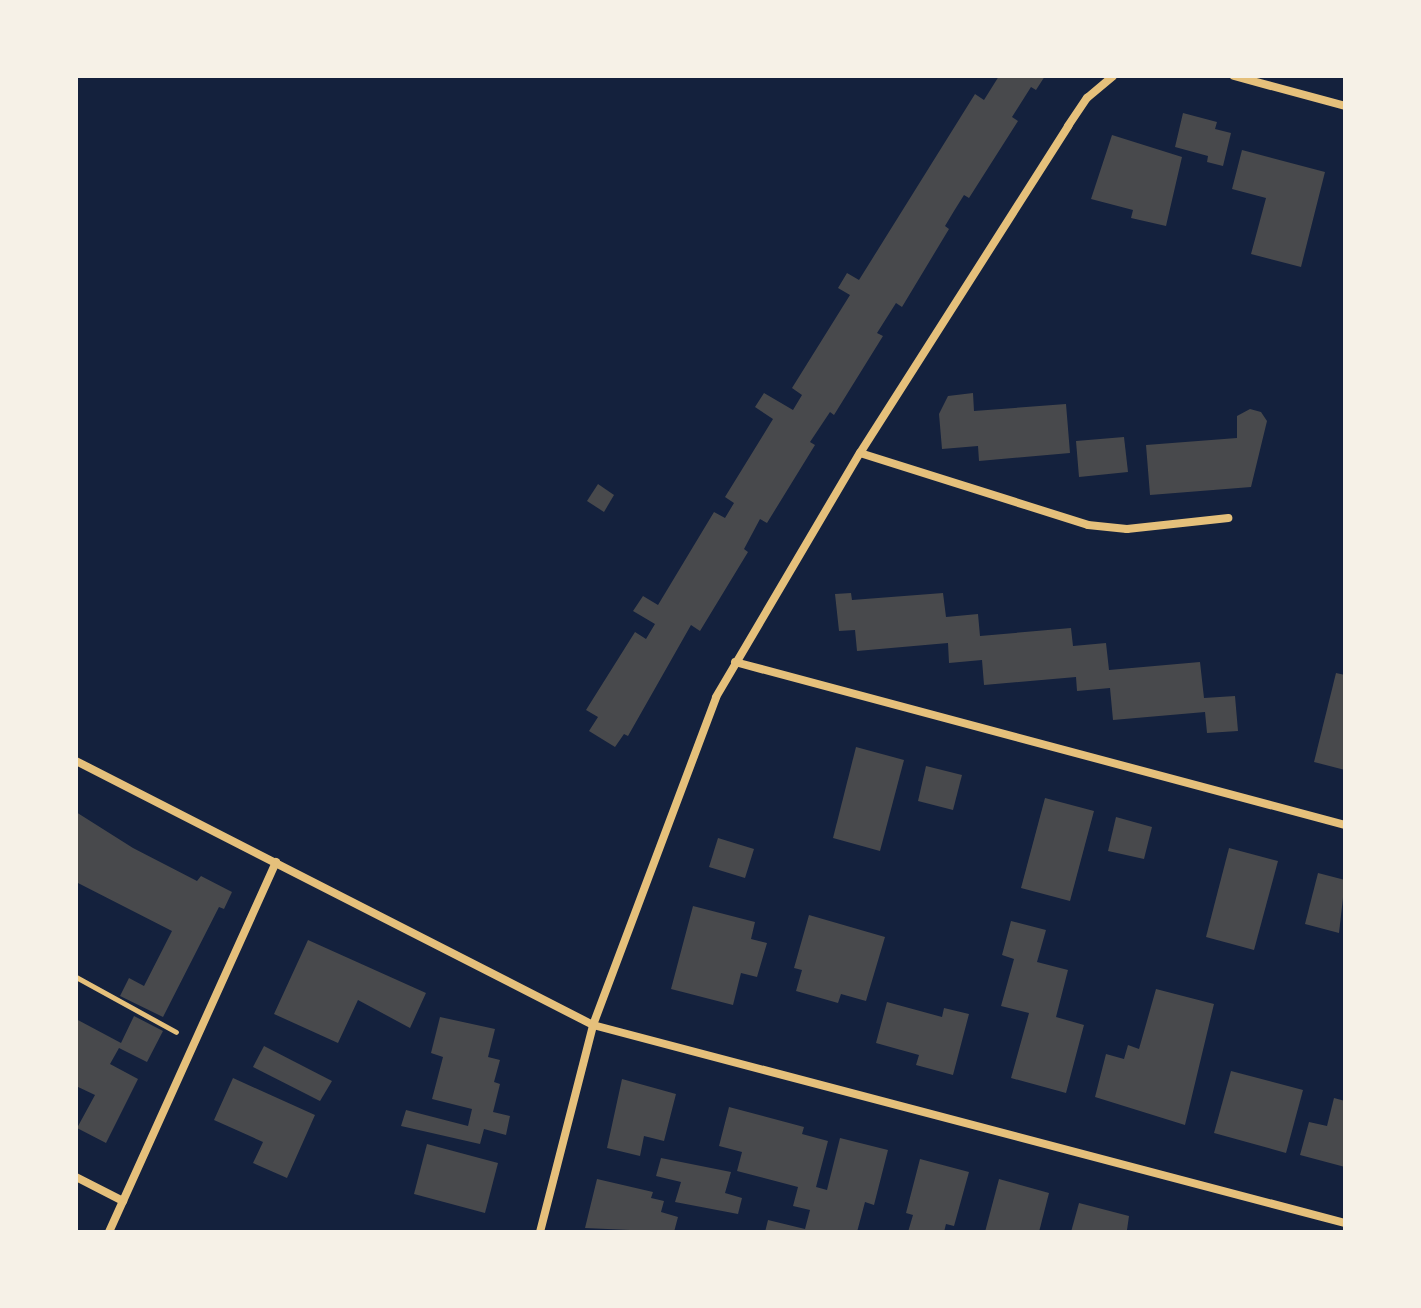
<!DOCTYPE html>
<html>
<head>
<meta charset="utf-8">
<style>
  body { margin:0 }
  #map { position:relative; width:1421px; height:1308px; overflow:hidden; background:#14213d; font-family:"DM Sans",sans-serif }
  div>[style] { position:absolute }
  .building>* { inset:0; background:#48494c }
  .path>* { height:5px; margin:-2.5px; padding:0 2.5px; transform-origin:2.5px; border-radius:2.5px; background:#e5c07b }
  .minor>* { height:8px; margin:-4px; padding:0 4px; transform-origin:4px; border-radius:4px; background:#e5c07b }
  span { translate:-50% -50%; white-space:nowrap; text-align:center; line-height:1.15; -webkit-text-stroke:7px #f6f1e7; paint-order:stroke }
  .frame { position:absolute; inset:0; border:78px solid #f6f1e7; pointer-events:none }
</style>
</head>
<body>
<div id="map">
  <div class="building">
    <i style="clip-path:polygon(999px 76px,1045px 76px,1036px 90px,1031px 87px,1012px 117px,1018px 121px,969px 198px,964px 195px,954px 211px,945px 226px,949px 229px,902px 307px,896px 303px,877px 333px,883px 336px,834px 415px,830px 412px,810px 442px,815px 445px,767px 523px,760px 519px,744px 549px,748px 552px,700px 631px,691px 625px,628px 736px,624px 734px,615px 747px,589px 731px,598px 717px,586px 710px,635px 632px,646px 639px,655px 624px,633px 611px,643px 596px,658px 605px,714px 512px,725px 518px,734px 503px,725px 497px,773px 419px,755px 407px,764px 393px,793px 410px,802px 395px,792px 388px,850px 295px,838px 288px,847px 273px,859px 280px,975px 94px,984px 100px)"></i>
    <i style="clip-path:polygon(1183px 113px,1217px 122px,1215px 129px,1231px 133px,1223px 166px,1207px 162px,1208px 156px,1175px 147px)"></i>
    <i style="clip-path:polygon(1112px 135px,1182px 157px,1166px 226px,1131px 218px,1133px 210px,1091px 199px)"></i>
    <i style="clip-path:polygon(1242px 150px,1325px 172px,1301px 267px,1251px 254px,1266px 198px,1232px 189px)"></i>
    <i style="clip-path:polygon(973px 393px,974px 411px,1066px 404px,1070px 453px,979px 461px,978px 446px,942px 449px,939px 414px,948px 396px)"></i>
    <i style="clip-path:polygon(1250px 409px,1261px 412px,1267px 421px,1251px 487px,1150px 495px,1146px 445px,1237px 438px,1237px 416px)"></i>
    <i style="clip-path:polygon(1124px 437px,1128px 472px,1079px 477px,1076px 441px)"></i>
    <i style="clip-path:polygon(598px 484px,614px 495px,604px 512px,587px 501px)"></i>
    <i style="clip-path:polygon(851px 593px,852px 600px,943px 593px,946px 617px,978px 614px,980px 636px,1071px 628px,1073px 646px,1106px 643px,1109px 670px,1200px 662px,1204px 698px,1235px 696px,1238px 731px,1207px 733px,1205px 712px,1113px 720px,1110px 688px,1077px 691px,1076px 677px,984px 685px,982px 660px,949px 663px,948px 643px,857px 651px,855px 630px,839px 631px,835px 594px)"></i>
    <i style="clip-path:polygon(1336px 673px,1345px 675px,1345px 770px,1314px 762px)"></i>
    <i style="clip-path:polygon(856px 747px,904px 760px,880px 851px,833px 838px)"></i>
    <i style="clip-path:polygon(926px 766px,962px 775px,953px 810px,918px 801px)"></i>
    <i style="clip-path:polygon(1045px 798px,1094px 811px,1070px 901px,1021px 888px)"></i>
    <i style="clip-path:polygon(76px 812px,133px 848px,197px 881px,201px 876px,232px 892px,224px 909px,219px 907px,163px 1017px,120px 996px,129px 978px,144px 986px,172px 931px,76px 882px)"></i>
    <i style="clip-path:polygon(1116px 817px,1152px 827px,1144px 859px,1108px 851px)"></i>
    <i style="clip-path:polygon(718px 838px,754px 849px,745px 878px,709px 867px)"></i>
    <i style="clip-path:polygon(1229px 848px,1278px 861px,1254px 950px,1206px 937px)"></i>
    <i style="clip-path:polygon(1318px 873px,1345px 880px,1339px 933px,1305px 924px)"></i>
    <i style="clip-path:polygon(693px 906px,755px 922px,751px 939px,767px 943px,757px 977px,741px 973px,733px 1005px,671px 989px)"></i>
    <i style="clip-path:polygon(809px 915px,885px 937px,866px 1001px,841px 994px,838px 1003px,796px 991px,802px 970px,794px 968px)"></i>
    <i style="clip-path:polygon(1011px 921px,1046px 930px,1037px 962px,1068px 970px,1056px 1017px,1084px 1025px,1066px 1093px,1011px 1078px,1029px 1013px,1001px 1006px,1014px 959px,1002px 955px)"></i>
    <i style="clip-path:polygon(308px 940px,426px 993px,410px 1028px,358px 1000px,338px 1043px,274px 1014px)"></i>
    <i style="clip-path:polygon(1156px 989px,1214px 1004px,1185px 1125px,1095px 1097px,1106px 1054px,1124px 1059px,1128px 1045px,1139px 1049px)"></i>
    <i style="clip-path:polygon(887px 1002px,942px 1017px,944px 1008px,969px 1014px,953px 1075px,916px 1065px,919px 1055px,876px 1043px)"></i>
    <i style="clip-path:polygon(134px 1016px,163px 1031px,147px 1062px,119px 1048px,110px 1064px,138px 1079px,106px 1143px,77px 1128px,95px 1095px,76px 1086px,76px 1019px,121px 1043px)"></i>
    <i style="clip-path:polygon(440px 1017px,495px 1029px,488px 1057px,500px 1060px,494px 1082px,500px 1084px,493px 1112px,510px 1116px,506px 1135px,484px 1129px,480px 1144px,401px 1126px,406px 1110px,468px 1126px,472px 1109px,432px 1099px,443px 1057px,431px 1053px)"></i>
    <i style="clip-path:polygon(264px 1046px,332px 1081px,320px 1101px,253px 1067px)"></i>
    <i style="clip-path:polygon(1231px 1071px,1303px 1090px,1286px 1153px,1214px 1133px)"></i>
    <i style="clip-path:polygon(233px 1078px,315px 1115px,287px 1178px,253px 1163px,263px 1142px,214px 1120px)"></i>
    <i style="clip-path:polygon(622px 1079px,676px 1094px,664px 1141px,644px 1136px,640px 1156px,607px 1148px)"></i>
    <i style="clip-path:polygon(1334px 1098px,1345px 1101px,1345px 1167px,1300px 1155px,1309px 1122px,1327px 1126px)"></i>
    <i style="clip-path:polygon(729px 1107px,804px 1127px,802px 1134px,828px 1141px,816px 1187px,827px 1190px,840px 1138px,888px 1150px,874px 1205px,865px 1202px,857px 1232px,765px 1232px,768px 1220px,805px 1229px,810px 1210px,793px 1206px,798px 1187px,737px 1171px,742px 1152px,719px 1146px)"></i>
    <i style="clip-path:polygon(427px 1144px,498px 1163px,485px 1213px,414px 1194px)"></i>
    <i style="clip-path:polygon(661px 1158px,731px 1172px,725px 1193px,742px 1198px,738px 1214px,675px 1202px,681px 1182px,656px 1176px)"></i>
    <i style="clip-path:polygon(920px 1159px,969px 1172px,954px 1226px,946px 1224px,944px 1232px,908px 1232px,913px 1215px,906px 1213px)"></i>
    <i style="clip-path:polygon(597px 1179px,653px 1192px,651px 1198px,664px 1201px,661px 1212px,678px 1217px,674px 1232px,585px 1228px)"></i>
    <i style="clip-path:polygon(999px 1179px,1049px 1193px,1039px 1232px,985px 1232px)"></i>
    <i style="clip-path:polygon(1079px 1203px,1129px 1216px,1127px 1230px,1071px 1232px)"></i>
  </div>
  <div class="path">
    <i style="left:76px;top:977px;width:114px;rotate:28.8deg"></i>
  </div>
  <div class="minor">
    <i style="left:1234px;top:76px;width:115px;rotate:15.1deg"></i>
    <i style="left:860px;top:453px;width:239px;rotate:17.5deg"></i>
    <i style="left:1088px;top:525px;width:39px;rotate:6deg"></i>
    <i style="left:1127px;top:529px;width:102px;rotate:-6.2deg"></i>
    <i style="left:735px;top:662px;width:631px;rotate:14.96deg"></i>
    <i style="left:76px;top:761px;width:581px;rotate:27.05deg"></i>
    <i style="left:593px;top:1025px;width:778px;rotate:14.75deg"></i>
    <i style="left:76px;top:1177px;width:53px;rotate:27.1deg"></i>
    <i style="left:109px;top:1232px;width:406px;rotate:-65.7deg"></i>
    <i style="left:540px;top:1232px;width:214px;rotate:-75.6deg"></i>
    <i style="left:593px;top:1025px;width:350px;rotate:-69.4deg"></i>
    <i style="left:716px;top:697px;width:283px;rotate:-59.5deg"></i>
    <i style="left:860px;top:453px;width:388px;rotate:-57.5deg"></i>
    <i style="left:1068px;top:126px;width:34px;rotate:-56deg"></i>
    <i style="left:1087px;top:98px;width:34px;rotate:-40deg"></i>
  </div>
  <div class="frame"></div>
</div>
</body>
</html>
